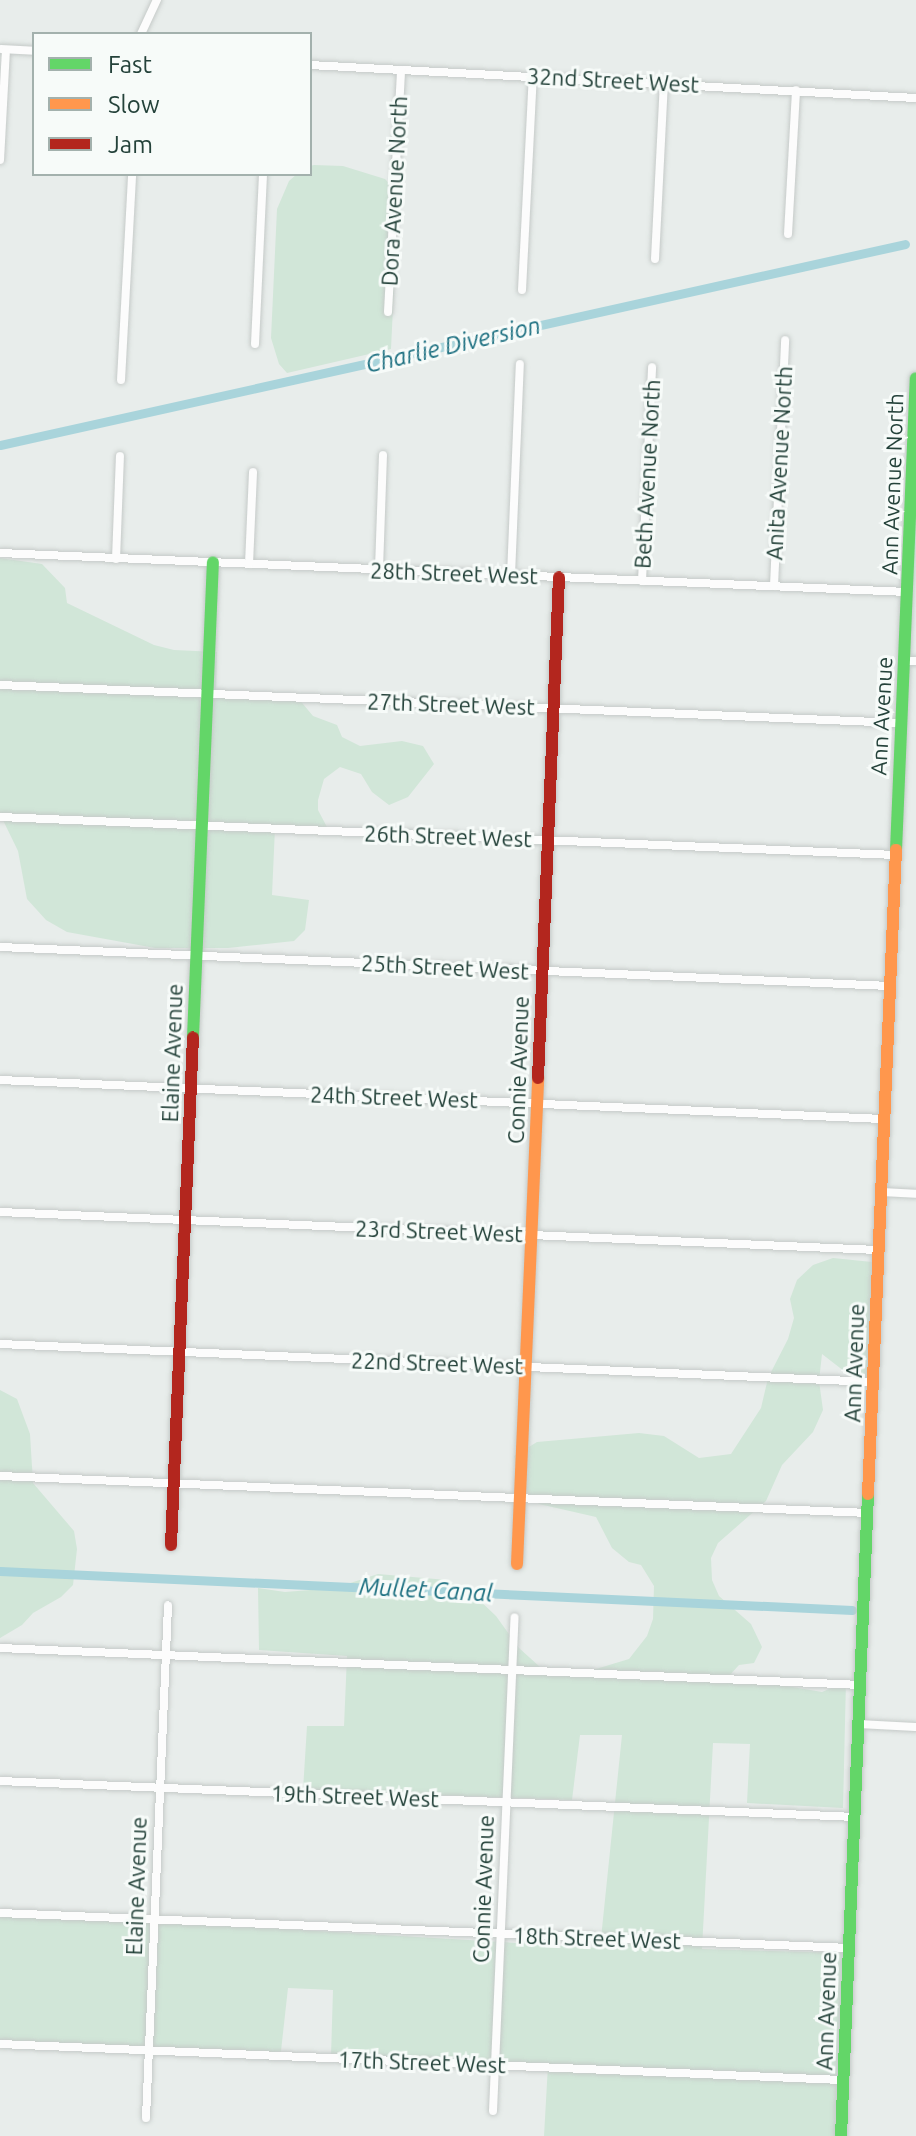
<!DOCTYPE html>
<html>
<head>
<meta charset="utf-8">
<style>
  body { margin:0 }
  #map { position:relative; width:916px; height:2136px; overflow:hidden; background:#e8edeb; font-family:Ubuntu,sans-serif }
  div>[style] { position:absolute }
  .green>* { inset:0; background:#d1e6d8 }
  .canal>* { height:9px; margin:-4.5px; padding:0 4.5px; transform-origin:4.5px; border-radius:4.5px; background:#a9d4db }
  .roads { filter:drop-shadow(0 0 2px #c5cac8) drop-shadow(0 0 2px #c5cac8) }
  .street>* { height:8px; margin:-4px; padding:0 4px; transform-origin:4px; border-radius:4px; background:#fcfcfc }
  .fast>* { height:12px; margin:-6px; padding:0 6px; transform-origin:6px; border-radius:6px; background:#63d668 }
  .slow>* { height:12px; margin:-6px; padding:0 6px; transform-origin:6px; border-radius:6px; background:#ff974d }
  .jam>* { height:12px; margin:-6px; padding:0 6px; transform-origin:6px; border-radius:6px; background:#b3261e }
  span { translate:-50% -50%; white-space:nowrap; text-align:center; line-height:1.15; -webkit-text-stroke:6px #f7fbf9; paint-order:stroke }
  .street-label { font-size:22px; color:#24423a }
  .water-label { font-size:24px; color:#1c6f80; font-style:italic }
  .legend { position:absolute; left:32px; top:32px; width:280px; height:144px; box-sizing:border-box; background:#f7fbf9; border:2px solid #a3b1ad; margin:0; padding:10px 14px; list-style:none; font-size:24px; color:#24423a }
  .legend li { display:flex; align-items:center; gap:16px; height:40px }
  .legend b { width:40px; border:2px solid #a3b1ad }
</style>
</head>
<body>
<div id="map">
  <div class="green">
    <i style="clip-path:polygon(314px 165px,343px 166px,385px 179px,395px 190px,398px 204px,391px 349px,287px 373px,279px 364px,271px 338px,277px 209px,289px 181px,297px 174px,310px 174px,310px 166px)"></i>
    <i style="clip-path:polygon(0 558px,42px 564px,65px 588px,67px 603px,154px 645px,174px 650px,217px 652px,216px 694px,298px 698px,313px 716px,337px 725px,342px 737px,360px 746px,402px 741px,423px 746px,434px 764px,408px 797px,389px 805px,372px 792px,361px 774px,340px 767px,324px 779px,318px 800px,318px 810px,328px 829px,275px 828px,272px 895px,309px 900px,305px 930px,294px 941px,228px 948px,155px 948px,67px 932px,46px 920px,27px 899px,18px 851px,0 814px)"></i>
    <i style="clip-path:polygon(833px 1258px,872px 1262px,875px 1274px,873px 1385px,853px 1378px,822px 1354px,819px 1381px,823px 1410px,813px 1432px,782px 1465px,766px 1501px,718px 1543px,711px 1558px,712px 1580px,719px 1596px,751px 1624px,762px 1647px,754px 1663px,739px 1665px,729px 1676px,822px 1692px,846px 1682px,843px 1808px,747px 1803px,750px 1744px,713px 1743px,702px 1949px,848px 1953px,840px 2136px,544px 2136px,548px 2065px,331px 2056px,333px 1990px,288px 1988px,280px 2060px,0 2044px,0 1912px,600px 1948px,622px 1735px,580px 1735px,572px 1800px,303px 1790px,307px 1726px,344px 1726px,347px 1656px,259px 1650px,258px 1588px,285px 1592px,335px 1588px,378px 1574px,447px 1580px,476px 1597px,496px 1616px,519px 1648px,540px 1667px,559px 1672px,596px 1669px,629px 1659px,647px 1636px,653px 1619px,654px 1586px,641px 1565px,629px 1562px,612px 1548px,596px 1517px,539px 1504px,519px 1484px,514px 1456px,537px 1442px,639px 1433px,664px 1436px,699px 1458px,731px 1454px,761px 1408px,768px 1378px,788px 1339px,794px 1318px,790px 1299px,797px 1280px,813px 1265px)"></i>
    <i style="clip-path:polygon(0 1390px,17px 1399px,30px 1434px,33px 1483px,74px 1531px,77px 1549px,73px 1585px,61px 1597px,33px 1613px,22px 1625px,0 1638px)"></i>
  </div>
  <div class="canal">
    <i style="left:0;top:445px;width:927px;rotate:-12.52deg"></i>
    <i style="left:0;top:1571px;width:853px;rotate:2.62deg"></i>
  </div>
  <div class="roads">
    <div class="street">
      <i style="left:141px;top:34px;width:38px;rotate:-65deg"></i>
      <i style="left:1px;top:49px;width:33px;rotate:3deg"></i>
      <i style="left:310px;top:65px;width:607px;rotate:3.12deg"></i>
      <i style="left:0;top:160px;width:110px;rotate:-86.9deg"></i>
      <i style="left:788px;top:234px;width:144px;rotate:-86.8deg"></i>
      <i style="left:655px;top:259px;width:176px;rotate:-87.1deg"></i>
      <i style="left:522px;top:290px;width:214px;rotate:-87.1deg"></i>
      <i style="left:388px;top:312px;width:242px;rotate:-86.9deg"></i>
      <i style="left:255px;top:344px;width:170px;rotate:-87.3deg"></i>
      <i style="left:121px;top:380px;width:206px;rotate:-86.9deg"></i>
      <i style="left:0;top:553px;width:908px;rotate:2.46deg"></i>
      <i style="left:116px;top:559px;width:103px;rotate:-87.8deg"></i>
      <i style="left:249px;top:564px;width:92px;rotate:-87.5deg"></i>
      <i style="left:379px;top:569px;width:114px;rotate:-88deg"></i>
      <i style="left:511px;top:575px;width:211px;rotate:-87.6deg"></i>
      <i style="left:642px;top:581px;width:214px;rotate:-87.3deg"></i>
      <i style="left:774px;top:586px;width:246px;rotate:-87.4deg"></i>
      <i style="left:904px;top:661px;width:12px"></i>
      <i style="left:0;top:685px;width:902px;rotate:2.42deg"></i>
      <i style="left:0;top:817px;width:896px;rotate:2.43deg"></i>
      <i style="left:0;top:947px;width:891px;rotate:2.51deg"></i>
      <i style="left:0;top:1080px;width:885px;rotate:2.53deg"></i>
      <i style="left:881px;top:1192px;width:35px;rotate:3deg"></i>
      <i style="left:0;top:1212px;width:879px;rotate:2.48deg"></i>
      <i style="left:0;top:1344px;width:874px;rotate:2.49deg"></i>
      <i style="left:0;top:1476px;width:868px;rotate:2.44deg"></i>
      <i style="left:0;top:1648px;width:861px;rotate:2.46deg"></i>
      <i style="left:858px;top:1724px;width:58px;rotate:3deg"></i>
      <i style="left:0;top:1781px;width:855px;rotate:2.41deg"></i>
      <i style="left:0;top:1913px;width:850px;rotate:2.36deg"></i>
      <i style="left:0;top:2044px;width:844px;rotate:2.45deg"></i>
      <i style="left:493px;top:2111px;width:494px;rotate:-87.5deg"></i>
      <i style="left:146px;top:2118px;width:513px;rotate:-87.54deg"></i>
    </div>
    <div class="fast">
      <i style="left:896px;top:850px;width:472px;rotate:-87.6deg"></i>
      <i style="left:193px;top:1037px;width:475px;rotate:-87.6deg"></i>
      <i style="left:841px;top:2136px;width:643px;rotate:-87.59deg"></i>
    </div>
    <div class="slow">
      <i style="left:868px;top:1494px;width:645px;rotate:-87.51deg"></i>
      <i style="left:517px;top:1564px;width:486px;rotate:-87.5deg"></i>
    </div>
    <div class="jam">
      <i style="left:538px;top:1078px;width:501px;rotate:-87.6deg"></i>
      <i style="left:171px;top:1545px;width:508px;rotate:-87.52deg"></i>
    </div>
  </div>
  <div class="street-label">
    <span style="left:613px;top:80px;rotate:3deg">32nd Street West</span>
    <span style="left:394px;top:191px;rotate:-87deg">Dora Avenue North</span>
    <span style="left:779px;top:463px;rotate:-87deg">Anita Avenue North</span>
    <span style="left:647px;top:474px;rotate:-87deg">Beth Avenue North</span>
    <span style="left:892px;top:484px;rotate:-88deg">Ann Avenue North</span>
    <span style="left:454px;top:573px;rotate:2deg">28th Street West</span>
    <span style="left:451px;top:704px;rotate:2deg">27th Street West</span>
    <span style="left:881px;top:716px;rotate:-87deg">Ann Avenue</span>
    <span style="left:448px;top:836px;rotate:2deg">26th Street West</span>
    <span style="left:445px;top:967px;rotate:3deg">25th Street West</span>
    <span style="left:172px;top:1053px;rotate:-88deg">Elaine Avenue</span>
    <span style="left:518px;top:1070px;rotate:-88deg">Connie Avenue</span>
    <span style="left:394px;top:1097px;rotate:2deg">24th Street West</span>
    <span style="left:439px;top:1231px;rotate:2deg">23rd Street West</span>
    <span style="left:437px;top:1363px;rotate:2deg">22nd Street West</span>
    <span style="left:854px;top:1363px;rotate:-88deg">Ann Avenue</span>
    <span style="left:355px;top:1796px;rotate:2deg">19th Street West</span>
    <span style="left:136px;top:1886px;rotate:-88deg">Elaine Avenue</span>
    <span style="left:483px;top:1889px;rotate:-88deg">Connie Avenue</span>
    <span style="left:597px;top:1938px;rotate:2deg">18th Street West</span>
    <span style="left:826px;top:2011px;rotate:-88deg">Ann Avenue</span>
    <span style="left:422px;top:2062px;rotate:2deg">17th Street West</span>
  </div>
  <div class="water-label">
    <span style="left:453px;top:345px;rotate:-13deg">Charlie Diversion</span>
    <span style="left:426px;top:1590px;rotate:3deg">Mullet Canal</span>
  </div>
  <ul class="legend">
  <li><b style="height:10px;background:#63d668"></b>Fast</li>
  <li><b style="height:10px;background:#ff974d"></b>Slow</li>
  <li><b style="height:10px;background:#b3261e"></b>Jam</li>
  </ul>
</div>
</body>
</html>
